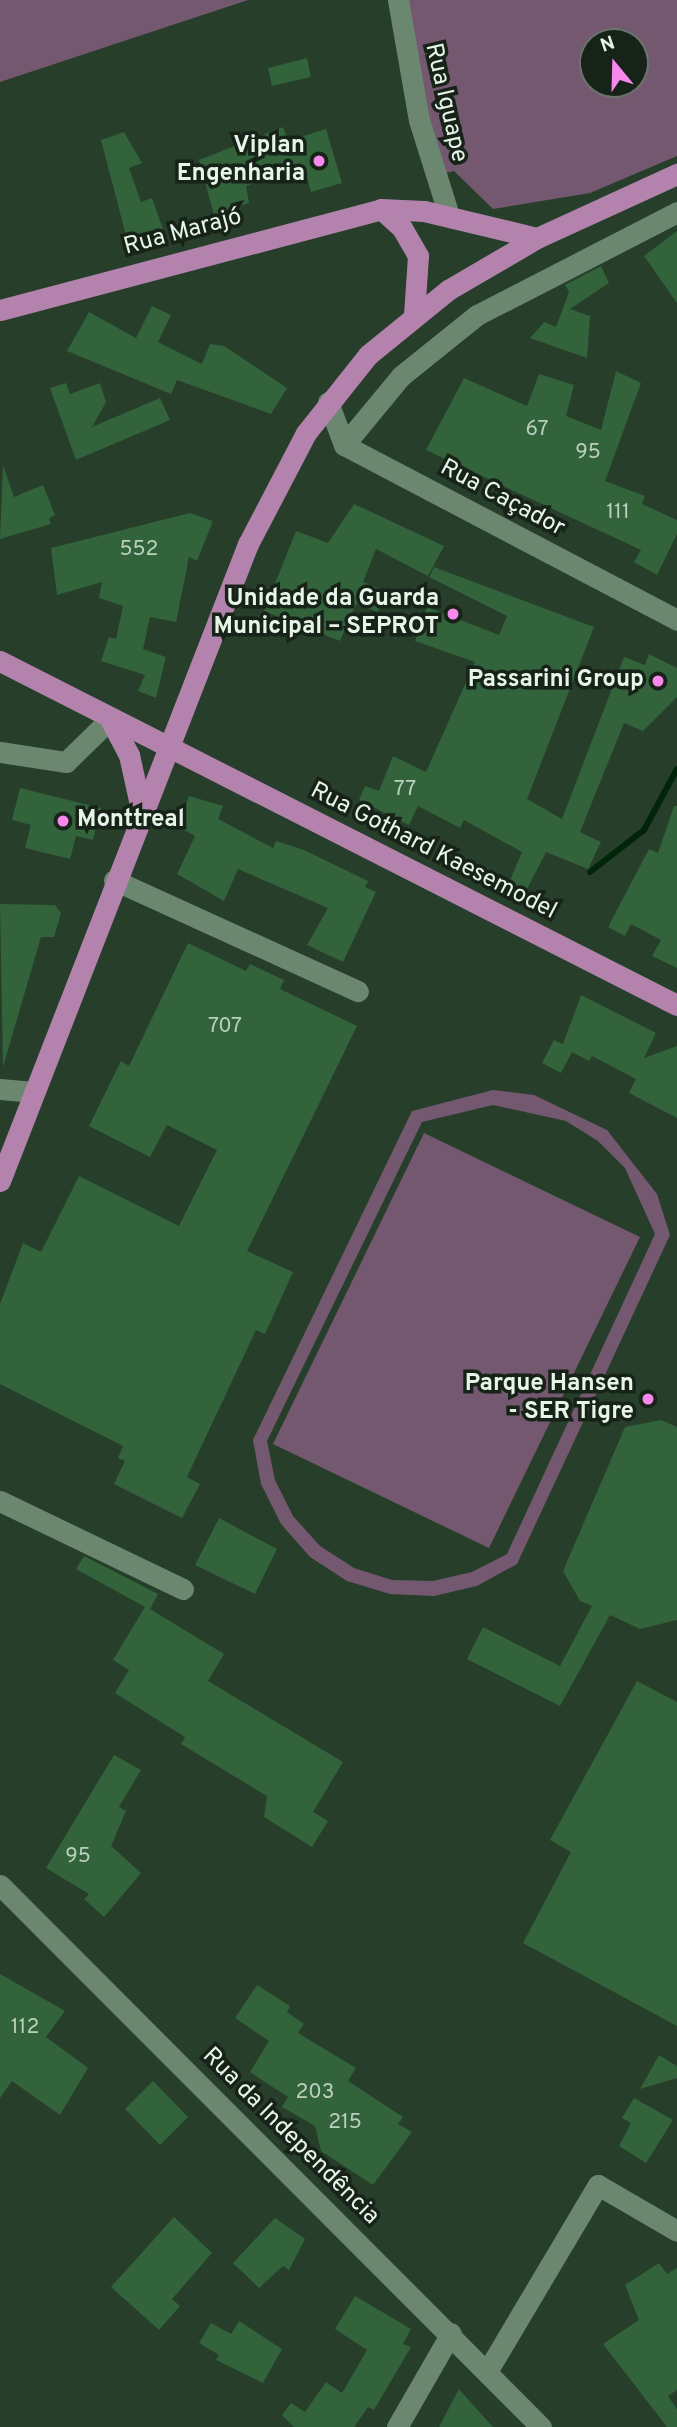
<!DOCTYPE html>
<html>
<head>
<meta charset="utf-8">
<style>
  body { margin:0 }
  #map { position:relative; width:677px; height:2427px; overflow:hidden; background:#263e2a; font-family:Overpass,sans-serif }
  div>[style] { position:absolute }
  .green>* { inset:0; background:#745870 }
  .stream>* { height:6px; margin:-3px; padding:0 3px; transform-origin:3px; border-radius:3px; background:#002508 }
  .building>* { inset:0; background:#32633b }
  .minor>* { height:21px; margin:-10.5px; padding:0 10.5px; transform-origin:10.5px; border-radius:10.5px; background:#6c8770 }
  .major>* { height:21px; margin:-10.5px; padding:0 10.5px; transform-origin:10.5px; border-radius:10.5px; background:#b383ad }
  .dots>* { width:19px; height:19px; translate:-50% -50%; box-sizing:border-box; border:4px solid #172218; border-radius:50% }
  span { translate:-50% -50%; white-space:nowrap; text-align:center; line-height:1.15; -webkit-text-stroke:7px #172218; paint-order:stroke }
  .number-label { font-size:21px; color:#bad0bd }
  .number-label span { -webkit-text-stroke-width:0 }
  .street-label { font-size:24px; color:#e7f5e8 }
  .poi-label { font-size:24px; color:#e7f5e8; font-weight:700 }
  .right { translate:-100% -50%; text-align:right }
  .left { translate:0 -50%; text-align:left }
  .north { position:absolute; left:579px; top:28px; width:70px; height:70px; box-sizing:border-box; background:#172218; border:2px solid #6a766b; border-radius:50%; rotate:341deg; font-size:19px; font-weight:700; line-height:28px; text-align:center; color:#e7f5e8 }
  .north::after { content:''; display:block; margin:auto; width:24px; height:32px; background:#f888eb; clip-path:polygon(50% 0,100% 100%,50% 72%,0 100%) }
</style>
</head>
<body>
<div id="map">
  <div class="green">
    <i style="clip-path:polygon(0 0,248px 0,0 82px)"></i>
    <i style="clip-path:polygon(evenodd,397px 0,677px 0,677px 156px,590px 193px,493px 209px,454px 171px,436px 175px,397px 0,593px 42px,635px 42px,635px 84px,593px 84px,593px 42px)"></i>
    <i style="clip-path:polygon(evenodd,493px 1090px,534px 1095px,607px 1130px,657px 1194px,670px 1235px,517px 1564px,477px 1586px,434px 1596px,390px 1594px,347px 1581px,310px 1557px,281px 1524px,261px 1484px,253px 1440px,412px 1111px,493px 1090px,493px 1105px,566px 1121px,598px 1141px,625px 1168px,655px 1234px,507px 1554px,472px 1572px,433px 1581px,392px 1580px,354px 1568px,320px 1546px,293px 1516px,275px 1480px,267px 1441px,422px 1122px,493px 1105px)"></i>
    <i style="clip-path:polygon(424px 1133px,640px 1237px,489px 1548px,273px 1444px)"></i>
  </div>
  <div class="stream">
    <i style="left:590px;top:872px;width:68px;rotate:-37.9deg"></i>
    <i style="left:644px;top:830px;width:69px;rotate:-61.6deg"></i>
  </div>
  <div class="building">
    <i style="clip-path:polygon(307px 58px,311px 77px,272px 86px,268px 68px)"></i>
    <i style="clip-path:polygon(283px 127px,288px 141px,326px 129px,342px 183px,311px 192px,304px 167px,246px 186px,249px 203px,214px 215px,199px 160px)"></i>
    <i style="clip-path:polygon(124px 132px,142px 163px,129px 168px,141px 202px,152px 198px,164px 232px,128px 243px,101px 140px)"></i>
    <i style="clip-path:polygon(677px 231px,677px 303px,644px 256px)"></i>
    <i style="clip-path:polygon(601px 266px,609px 283px,570px 309px,590px 316px,587px 358px,530px 338px,544px 322px,556px 327px,569px 292px,565px 285px)"></i>
    <i style="clip-path:polygon(152px 306px,171px 315px,158px 342px,202px 364px,210px 344px,224px 346px,287px 388px,271px 414px,177px 380px,171px 394px,67px 351px,89px 312px,136px 338px)"></i>
    <i style="clip-path:polygon(616px 371px,641px 383px,605px 481px,645px 496px,642px 504px,677px 520px,677px 534px,657px 575px,634px 562px,641px 550px,426px 450px,464px 378px,527px 406px,539px 374px,574px 385px,566px 416px,601px 430px)"></i>
    <i style="clip-path:polygon(66px 383px,70px 394px,100px 383px,106px 402px,92px 427px,160px 398px,170px 420px,76px 460px,50px 388px)"></i>
    <i style="clip-path:polygon(3px 465px,14px 497px,43px 485px,55px 515px,49px 518px,51px 524px,0 539px)"></i>
    <i style="clip-path:polygon(354px 504px,444px 546px,428px 576px,376px 549px,363px 582px,386px 591px,378px 612px,356px 604px,340px 641px,264px 611px,296px 531px,328px 543px)"></i>
    <i style="clip-path:polygon(190px 513px,213px 521px,197px 561px,189px 557px,176px 622px,150px 617px,143px 649px,166px 657px,156px 698px,138px 691px,145px 675px,101px 661px,109px 637px,116px 639px,123px 606px,99px 598px,102px 582px,57px 595px,51px 548px)"></i>
    <i style="clip-path:polygon(434px 567px,594px 627px,527px 799px,562px 819px,624px 657px,645px 665px,649px 654px,677px 668px,677px 697px,643px 731px,624px 723px,580px 832px,601px 842px,588px 869px,546px 852px,521px 901px,505px 892px,522px 852px,464px 820px,460px 828px,418px 806px,409px 825px,359px 800px,365px 786px,379px 791px,393px 756px,426px 772px,475px 662px,415px 641px,427px 607px,499px 635px,507px 616px,429px 577px)"></i>
    <i style="clip-path:polygon(20px 788px,101px 808px,93px 840px,76px 836px,70px 859px,25px 848px,31px 825px,12px 820px)"></i>
    <i style="clip-path:polygon(189px 796px,223px 806px,218px 819px,273px 848px,276px 841px,304px 850px,368px 881px,365px 887px,376px 892px,343px 962px,307px 945px,328px 908px,238px 869px,224px 901px,177px 874px,195px 836px,177px 826px)"></i>
    <i style="clip-path:polygon(674px 806px,677px 806px,677px 968px,652px 956px,661px 940px,631px 924px,625px 936px,608px 927px,649px 849px,658px 853px)"></i>
    <i style="clip-path:polygon(0 904px,55px 905px,61px 913px,54px 937px,41px 937px,3px 1067px)"></i>
    <i style="clip-path:polygon(188px 943px,246px 971px,250px 964px,284px 980px,280px 989px,357px 1026px,247px 1251px,293px 1272px,265px 1334px,256px 1330px,187px 1477px,200px 1484px,182px 1518px,114px 1484px,125px 1461px,118px 1458px,123px 1446px,0 1384px,0 1304px,23px 1243px,41px 1252px,79px 1176px,179px 1226px,217px 1150px,167px 1125px,150px 1157px,89px 1126px,121px 1061px,129px 1066px)"></i>
    <i style="clip-path:polygon(581px 995px,656px 1033px,644px 1058px,677px 1046px,677px 1118px,629px 1093px,636px 1079px,592px 1056px,589px 1061px,572px 1052px,561px 1073px,542px 1063px,554px 1040px,563px 1044px)"></i>
    <i style="clip-path:polygon(661px 1420px,677px 1427px,677px 1620px,640px 1629px,610px 1615px,560px 1706px,467px 1659px,483px 1627px,560px 1666px,592px 1606px,580px 1601px,563px 1571px,625px 1427px)"></i>
    <i style="clip-path:polygon(219px 1518px,277px 1549px,255px 1594px,195px 1565px)"></i>
    <i style="clip-path:polygon(84px 1556px,158px 1594px,150px 1609px,224px 1654px,208px 1681px,343px 1762px,313px 1812px,328px 1821px,312px 1847px,264px 1817px,267px 1796px,181px 1744px,185px 1737px,115px 1693px,129px 1670px,113px 1660px,145px 1607px,76px 1569px)"></i>
    <i style="clip-path:polygon(637px 1681px,677px 1702px,677px 2026px,523px 1943px,571px 1852px,550px 1840px)"></i>
    <i style="clip-path:polygon(114px 1755px,141px 1770px,119px 1807px,126px 1811px,111px 1846px,141px 1873px,104px 1917px,84px 1899px,89px 1894px,46px 1868px)"></i>
    <i style="clip-path:polygon(0 1974px,65px 2011px,46px 2037px,88px 2068px,60px 2115px,12px 2081px,0 2098px)"></i>
    <i style="clip-path:polygon(257px 1985px,290px 2006px,287px 2012px,304px 2024px,298px 2033px,356px 2068px,348px 2081px,403px 2117px,398px 2124px,412px 2132px,373px 2185px,321px 2151px,315px 2126px,282px 2107px,288px 2097px,250px 2072px,269px 2041px,235px 2018px)"></i>
    <i style="clip-path:polygon(659px 2055px,677px 2066px,677px 2078px,640px 2089px)"></i>
    <i style="clip-path:polygon(153px 2081px,188px 2117px,160px 2145px,125px 2109px)"></i>
    <i style="clip-path:polygon(634px 2098px,673px 2120px,646px 2163px,619px 2146px,631px 2123px,622px 2118px)"></i>
    <i style="clip-path:polygon(174px 2217px,212px 2253px,172px 2299px,180px 2306px,159px 2330px,111px 2287px)"></i>
    <i style="clip-path:polygon(275px 2218px,305px 2239px,289px 2270px,283px 2266px,259px 2288px,233px 2263px)"></i>
    <i style="clip-path:polygon(659px 2263px,667px 2274px,677px 2268px,677px 2390px,668px 2396px,677px 2409px,677px 2427px,667px 2427px,603px 2344px,639px 2320px,625px 2285px)"></i>
    <i style="clip-path:polygon(355px 2296px,411px 2329px,403px 2344px,411px 2347px,374px 2410px,368px 2407px,354px 2427px,294px 2427px,282px 2415px,291px 2403px,305px 2412px,326px 2382px,342px 2393px,367px 2350px,335px 2329px)"></i>
    <i style="clip-path:polygon(239px 2321px,282px 2349px,263px 2383px,216px 2360px,219px 2355px,199px 2343px,211px 2323px,231px 2334px)"></i>
    <i style="clip-path:polygon(459px 2389px,474px 2406px,493px 2427px,439px 2427px)"></i>
  </div>
  <div class="minor">
    <i style="left:398px;top:0;width:122px;rotate:80.1deg"></i>
    <i style="left:419px;top:120px;width:101px;rotate:72.6deg"></i>
    <i style="left:328px;top:402px;width:46px;rotate:69.6deg"></i>
    <i style="left:344px;top:445px;width:376px;rotate:27.7deg"></i>
    <i style="left:344px;top:445px;width:89px;rotate:-50.4deg"></i>
    <i style="left:401px;top:376px;width:97px;rotate:-38.8deg"></i>
    <i style="left:477px;top:315px;width:225px;rotate:-27.2deg"></i>
    <i style="left:0;top:752px;width:67px;rotate:8.6deg"></i>
    <i style="left:66px;top:762px;width:62px;rotate:-44.3deg"></i>
    <i style="left:114px;top:880px;width:268px;rotate:24.5deg"></i>
    <i style="left:0;top:1089px;width:34px;rotate:5deg"></i>
    <i style="left:0;top:1501px;width:203px;rotate:25.7deg"></i>
    <i style="left:0;top:1885px;width:766px;rotate:45.05deg"></i>
    <i style="left:488px;top:2370px;width:215px;rotate:-59.3deg"></i>
    <i style="left:598px;top:2185px;width:91px;rotate:30.2deg"></i>
    <i style="left:397px;top:2427px;width:108px;rotate:-60.1deg"></i>
  </div>
  <div class="major">
    <i style="left:381px;top:209px;width:28px;rotate:42deg"></i>
    <i style="left:402px;top:228px;width:32px;rotate:60deg"></i>
    <i style="left:418px;top:256px;width:58px;rotate:93.9deg"></i>
    <i style="left:0;top:310px;width:394px;rotate:-14.8deg"></i>
    <i style="left:381px;top:209px;width:43px;rotate:2.7deg"></i>
    <i style="left:424px;top:211px;width:116px;rotate:13.4deg"></i>
    <i style="left:0;top:661px;width:759px;rotate:26.94deg"></i>
    <i style="left:110px;top:719px;width:41px;rotate:62.2deg"></i>
    <i style="left:129px;top:755px;width:55px;rotate:77.5deg"></i>
    <i style="left:0;top:1181px;width:684px;rotate:-68.73deg"></i>
    <i style="left:248px;top:544px;width:125px;rotate:-62.4deg"></i>
    <i style="left:306px;top:433px;width:100px;rotate:-51.5deg"></i>
    <i style="left:368px;top:355px;width:103px;rotate:-39.1deg"></i>
    <i style="left:448px;top:290px;width:103px;rotate:-30.3deg"></i>
    <i style="left:537px;top:238px;width:154px;rotate:-24.6deg"></i>
  </div>
  <div class="dots">
    <i style="left:319px;top:161px;background:#f888eb"></i>
    <i style="left:453px;top:614px;background:#f888eb"></i>
    <i style="left:658px;top:681px;background:#f888eb"></i>
    <i style="left:63px;top:821px;background:#f888eb"></i>
    <i style="left:648px;top:1399px;background:#f888eb"></i>
  </div>
  <div class="number-label">
    <span style="left:537px;top:430px">67</span>
    <span style="left:588px;top:453px">95</span>
    <span style="left:618px;top:513px">111</span>
    <span style="left:139px;top:550px">552</span>
    <span style="left:405px;top:790px">77</span>
    <span style="left:225px;top:1027px">707</span>
    <span style="left:78px;top:1857px">95</span>
    <span style="left:25px;top:2028px">112</span>
    <span style="left:315px;top:2093px">203</span>
    <span style="left:345px;top:2123px">215</span>
  </div>
  <div class="street-label">
    <span style="left:445px;top:103px;rotate:77deg">Rua Iguape</span>
    <span style="left:183px;top:233px;rotate:-15deg">Rua Marajó</span>
    <span style="left:502px;top:499px;rotate:28deg">Rua Caçador</span>
    <span style="left:433px;top:852px;rotate:27deg">Rua Gothard Kaesemodel</span>
    <span style="left:290px;top:2137px;rotate:45deg">Rua da Independência</span>
  </div>
  <div class="poi-label">
    <span class="right" style="left:305px;top:161px">Viplan<br>Engenharia</span>
    <span class="right" style="left:439px;top:614px">Unidade da Guarda<br>Municipal – SEPROT</span>
    <span class="right" style="left:644px;top:681px">Passarini Group</span>
    <span class="left" style="left:77px;top:821px">Monttreal</span>
    <span class="right" style="left:634px;top:1399px">Parque Hansen<br>- SER Tigre</span>
  </div>
  <div class="north">N</div>
</div>
</body>
</html>
